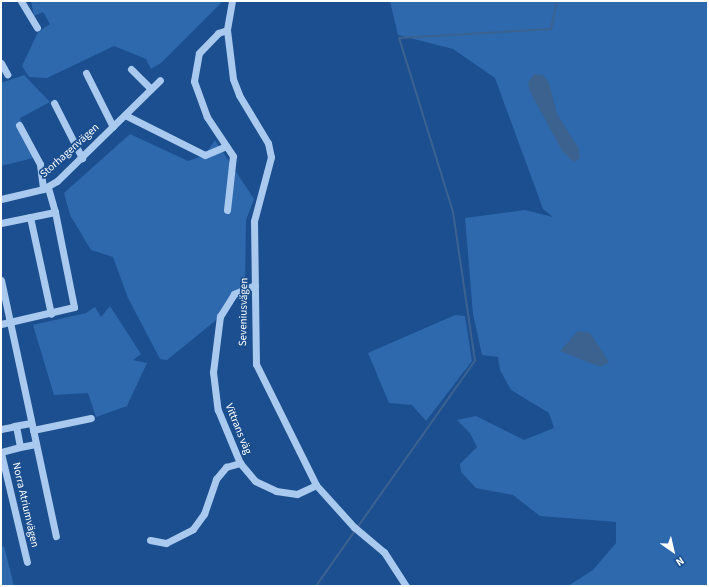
<!DOCTYPE html>
<html>
<head>
<meta charset="utf-8">
<style>
  body { margin:0 }
  #map { position:relative; width:709px; height:587px; overflow:hidden; background:#1b4f8f; font-family:"Source Sans 3",sans-serif }
  div>[style] { position:absolute }
  .green>* { inset:0; background:#2e69ad }
  .water>* { inset:0; background:#3c6290 }
  .stream>* { height:2px; margin:-1px; padding:0 1px; transform-origin:1px; border-radius:1px; background:#3c6290 }
  .minor>* { height:7px; margin:-3.5px; padding:0 3.5px; transform-origin:3.5px; border-radius:3.5px; background:#a9c9ee }
  span { translate:-50% -50%; white-space:nowrap; text-align:center; line-height:1.15; -webkit-text-stroke:3.5px #1b4f8f; paint-order:stroke }
  .street-label { font-size:11px; color:#fff }
  .frame { position:absolute; inset:0; border:2px solid #fff; pointer-events:none }
  .north { position:absolute; left:653px; top:531px; width:40px; height:40px; -webkit-text-stroke:3px #1b4f8f; paint-order:stroke; rotate:146deg; font-size:11px; font-weight:700; line-height:16px; text-align:center; color:#fff }
  .north::after { content:''; display:block; margin:auto; width:14px; height:18px; background:#fff; clip-path:polygon(50% 0,100% 100%,50% 72%,0 100%) }
</style>
</head>
<body>
<div id="map">
  <div class="green">
    <i style="clip-path:polygon(31px 1px,223px 1px,161px 63px,151px 69px,146px 59px,114px 46px,47px 78px,29px 77px,22px 66px,38px 32px,50px 24px,43px 12px,34px 16px)"></i>
    <i style="clip-path:polygon(390px 1px,708px 1px,708px 586px,568px 586px,593px 570px,616px 543px,616px 522px,540px 516px,513px 495px,476px 488px,461px 472px,460px 464px,477px 447px,470px 433px,457px 420px,476px 416px,524px 440px,554px 428px,549px 413px,511px 390px,500px 370px,498px 357px,482px 355px,473px 314px,465px 218px,525px 210px,553px 217px,543px 209px,495px 78px,453px 49px,398px 35px)"></i>
    <i style="clip-path:polygon(24px 75px,50px 102px,20px 118px,33px 158px,1px 166px,1px 83px)"></i>
    <i style="clip-path:polygon(130px 134px,188px 161px,205px 155px,215px 140px,254px 199px,246px 220px,245px 290px,215px 321px,167px 360px,160px 359px,128px 298px,113px 257px,91px 250px,70px 215px,64px 193px)"></i>
    <i style="clip-path:polygon(110px 306px,141px 354px,133px 360px,147px 363px,127px 406px,96px 417px,88px 393px,54px 395px,33px 325px,86px 313px,95px 307px,101px 317px)"></i>
    <i style="clip-path:polygon(455px 315px,465px 316px,472px 361px,426px 421px,412px 405px,389px 403px,368px 353px)"></i>
    <i style="clip-path:polygon(4px 546px,14px 586px,1px 586px,1px 547px)"></i>
  </div>
  <div class="water">
    <i style="clip-path:polygon(534px 74px,543px 75px,549px 83px,557px 114px,578px 147px,580px 158px,574px 162px,563px 152px,530px 92px,528px 82px)"></i>
    <i style="clip-path:polygon(578px 331px,590px 333px,609px 362px,601px 367px,560px 351px)"></i>
  </div>
  <div class="stream">
    <i style="left:316px;top:586px;width:276px;rotate:-54.8deg"></i>
    <i style="left:475px;top:361px;width:151px;rotate:-98.4deg"></i>
    <i style="left:453px;top:212px;width:182px;rotate:-107.2deg"></i>
    <i style="left:399px;top:38px;width:152px;rotate:-3.4deg"></i>
    <i style="left:551px;top:29px;width:29px;rotate:-78deg"></i>
  </div>
  <div class="minor">
    <i style="left:21px;top:1px;width:31px;rotate:59deg"></i>
    <i style="left:232px;top:1px;width:29px;rotate:100deg"></i>
    <i style="left:227px;top:30px;width:49px;rotate:83deg"></i>
    <i style="left:233px;top:79px;width:17px;rotate:69deg"></i>
    <i style="left:239px;top:95px;width:56px;rotate:58.9deg"></i>
    <i style="left:268px;top:143px;width:14px;rotate:78deg"></i>
    <i style="left:271px;top:157px;width:66px;rotate:104.9deg"></i>
    <i style="left:254px;top:221px;width:143px;rotate:89.2deg"></i>
    <i style="left:256px;top:364px;width:135px;rotate:63.6deg"></i>
    <i style="left:316px;top:485px;width:57px;rotate:47.9deg"></i>
    <i style="left:354px;top:527px;width:39px;rotate:40deg"></i>
    <i style="left:384px;top:552px;width:40px;rotate:57.1deg"></i>
    <i style="left:1px;top:63px;width:13px;rotate:61deg"></i>
    <i style="left:131px;top:69px;width:28px;rotate:45deg"></i>
    <i style="left:86px;top:73px;width:60px;rotate:63.4deg"></i>
    <i style="left:54px;top:103px;width:62px;rotate:63deg"></i>
    <i style="left:125px;top:115px;width:89px;rotate:26.6deg"></i>
    <i style="left:205px;top:155px;width:23px;rotate:-23deg"></i>
    <i style="left:19px;top:125px;width:44px;rotate:61.7deg"></i>
    <i style="left:40px;top:164px;width:25px;rotate:83deg"></i>
    <i style="left:1px;top:199px;width:43px;rotate:-13.4deg"></i>
    <i style="left:43px;top:189px;width:16px;rotate:-30deg"></i>
    <i style="left:57px;top:181px;width:144px;rotate:-44.4deg"></i>
    <i style="left:227px;top:210px;width:54px;rotate:-83.7deg"></i>
    <i style="left:233px;top:156px;width:47px;rotate:-123.7deg"></i>
    <i style="left:207px;top:117px;width:38px;rotate:-110deg"></i>
    <i style="left:194px;top:81px;width:28px;rotate:-80deg"></i>
    <i style="left:199px;top:53px;width:28px;rotate:-46deg"></i>
    <i style="left:218px;top:33px;width:9px;rotate:-18deg"></i>
    <i style="left:30px;top:217px;width:99px;rotate:77.8deg"></i>
    <i style="left:1px;top:223px;width:55px;rotate:-11.5deg"></i>
    <i style="left:55px;top:212px;width:26px;rotate:-106deg"></i>
    <i style="left:1px;top:280px;width:262px;rotate:77.9deg"></i>
    <i style="left:255px;top:285px;width:23px;rotate:157deg"></i>
    <i style="left:234px;top:294px;width:26px;rotate:122deg"></i>
    <i style="left:220px;top:316px;width:56px;rotate:97.1deg"></i>
    <i style="left:213px;top:372px;width:38px;rotate:83deg"></i>
    <i style="left:218px;top:410px;width:57px;rotate:67.5deg"></i>
    <i style="left:240px;top:463px;width:23px;rotate:50deg"></i>
    <i style="left:255px;top:481px;width:23px;rotate:25deg"></i>
    <i style="left:276px;top:491px;width:21px;rotate:8deg"></i>
    <i style="left:297px;top:494px;width:21px;rotate:-25deg"></i>
    <i style="left:1px;top:324px;width:75px;rotate:-13.1deg"></i>
    <i style="left:74px;top:307px;width:97px;rotate:-101.3deg"></i>
    <i style="left:14px;top:426px;width:17px;rotate:-10deg"></i>
    <i style="left:1px;top:429px;width:15px;rotate:-11deg"></i>
    <i style="left:16px;top:426px;width:21px;rotate:79deg"></i>
    <i style="left:20px;top:447px;width:20px;rotate:165deg"></i>
    <i style="left:33px;top:430px;width:59px;rotate:-11.7deg"></i>
    <i style="left:20px;top:447px;width:16px;rotate:-11deg"></i>
    <i style="left:1px;top:453px;width:112px;rotate:76.6deg"></i>
    <i style="left:150px;top:540px;width:16px;rotate:11deg"></i>
    <i style="left:166px;top:543px;width:30px;rotate:-27deg"></i>
    <i style="left:193px;top:529px;width:19px;rotate:-54deg"></i>
    <i style="left:204px;top:514px;width:37px;rotate:-71deg"></i>
    <i style="left:216px;top:479px;width:16px;rotate:-50deg"></i>
    <i style="left:226px;top:467px;width:15px;rotate:-16deg"></i>
  </div>
  <div class="street-label">
    <span style="left:70px;top:151px;rotate:-42deg">Storhagenvägen</span>
    <span style="left:244px;top:312px;rotate:-89deg">Seveniusvägen</span>
    <span style="left:238px;top:429px;rotate:68deg">Vittrans väg</span>
    <span style="left:25px;top:505px;rotate:77deg">Norra Atriumvägen</span>
  </div>
  <div class="frame"></div>
  <div class="north">N</div>
</div>
</body>
</html>
